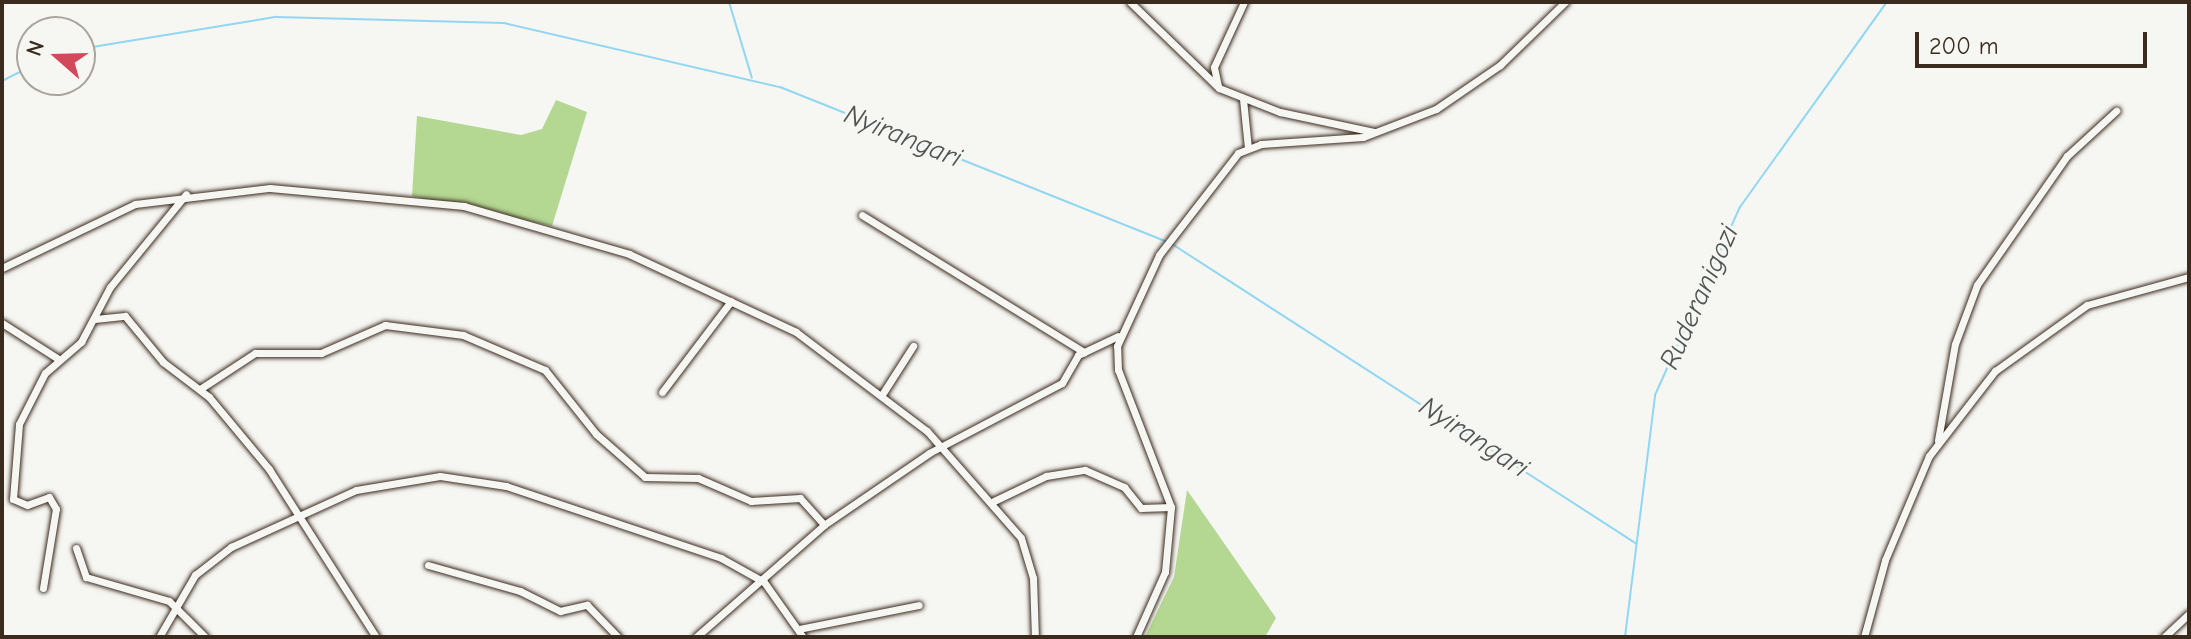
<!DOCTYPE html>
<html>
<head>
<meta charset="utf-8">
<style>
  body { margin:0 }
  #map { position:relative; width:2191px; height:639px; overflow:hidden; background:#f6f6f2; font-family:"Comic Neue",sans-serif }
  div>[style] { position:absolute }
  .green>* { inset:0; background:#b4d792 }
  .stream>* { height:2px; margin:-1px; padding:0 1px; transform-origin:1px; border-radius:1px; background:#91d7f3 }
  .roads { filter:drop-shadow(0 0 2px #3b2a1e) drop-shadow(0 0 2px #3b2a1e) }
  .street>* { height:7px; margin:-3.5px; padding:0 3.5px; transform-origin:3.5px; border-radius:3.5px; background:#f6f6f2 }
  span { translate:-50% -50%; white-space:nowrap; text-align:center; line-height:1.15; -webkit-text-stroke:6px #f6f6f2; paint-order:stroke }
  .water-label { font-size:28px; color:#505553; font-style:italic }
  .frame { position:absolute; inset:0; border:4px solid #3b2a1e; pointer-events:none }
  .north { position:absolute; left:16px; top:16px; width:80px; height:80px; box-sizing:border-box; background:#f6f6f2; border:2px solid #aba49d; border-radius:50%; rotate:290deg; font-size:22px; font-weight:700; line-height:32px; text-align:center; color:#3b2a1e }
  .north::after { content:''; display:block; margin:auto; width:28px; height:36px; background:#d1495b; clip-path:polygon(50% 0,100% 100%,50% 72%,0 100%) }
  .scale { position:absolute; left:1915px; top:32px; width:232px; height:36px; box-sizing:border-box; border:4px solid #3b2a1e; border-top:0; padding-left:10px; font-size:24px; line-height:28px; white-space:nowrap; color:#3b2a1e; -webkit-text-stroke:6px #f6f6f2; paint-order:stroke }
</style>
</head>
<body>
<div id="map">
  <div class="green">
    <i style="clip-path:polygon(556px 100px,587px 112px,552px 226px,412px 196px,417px 116px,521px 135px,542px 129px)"></i>
    <i style="clip-path:polygon(1187px 490px,1276px 618px,1265px 637px,1145px 637px,1174px 577px)"></i>
  </div>
  <div class="stream">
    <i style="left:729px;top:2px;width:79px;rotate:73.2deg"></i>
    <i style="left:80px;top:49px;width:199px;rotate:-9.3deg"></i>
    <i style="left:276px;top:17px;width:228px;rotate:1.5deg"></i>
    <i style="left:504px;top:23px;width:283px;rotate:13.1deg"></i>
    <i style="left:780px;top:87px;width:416px;rotate:21.8deg"></i>
    <i style="left:2px;top:81px;width:34px;rotate:-27deg"></i>
    <i style="left:1172px;top:244px;width:553px;rotate:32.83deg"></i>
    <i style="left:1625px;top:637px;width:244px;rotate:-82.9deg"></i>
    <i style="left:1655px;top:395px;width:206px;rotate:-65.7deg"></i>
    <i style="left:1740px;top:207px;width:252px;rotate:-54.4deg"></i>
  </div>
  <div class="roads">
    <div class="street">
      <i style="left:1130px;top:2px;width:124px;rotate:44deg"></i>
      <i style="left:1219px;top:88px;width:66px;rotate:21.5deg"></i>
      <i style="left:1280px;top:112px;width:96px;rotate:12deg"></i>
      <i style="left:1218px;top:86px;width:19px;rotate:-102deg"></i>
      <i style="left:1214px;top:67px;width:72px;rotate:-65.2deg"></i>
      <i style="left:1243px;top:99px;width:49px;rotate:84.2deg"></i>
      <i style="left:862px;top:215px;width:261px;rotate:31.7deg"></i>
      <i style="left:2px;top:268px;width:148px;rotate:-25.7deg"></i>
      <i style="left:135px;top:204px;width:136px;rotate:-6.8deg"></i>
      <i style="left:270px;top:188px;width:195px;rotate:5.3deg"></i>
      <i style="left:464px;top:206px;width:172px;rotate:16.2deg"></i>
      <i style="left:629px;top:254px;width:184px;rotate:25deg"></i>
      <i style="left:796px;top:332px;width:164px;rotate:37.1deg"></i>
      <i style="left:927px;top:431px;width:142px;rotate:48.7deg"></i>
      <i style="left:1021px;top:538px;width:42px;rotate:73.3deg"></i>
      <i style="left:1033px;top:578px;width:59px;rotate:88.1deg"></i>
      <i style="left:95px;top:319px;width:30px;rotate:-6deg"></i>
      <i style="left:125px;top:316px;width:60px;rotate:50.4deg"></i>
      <i style="left:163px;top:362px;width:58px;rotate:37.3deg"></i>
      <i style="left:209px;top:397px;width:94px;rotate:50.2deg"></i>
      <i style="left:269px;top:469px;width:199px;rotate:57.5deg"></i>
      <i style="left:2px;top:323px;width:65px;rotate:32.5deg"></i>
      <i style="left:200px;top:389px;width:66px;rotate:-33.2deg"></i>
      <i style="left:255px;top:353px;width:66px"></i>
      <i style="left:321px;top:353px;width:70px;rotate:-23.6deg"></i>
      <i style="left:385px;top:325px;width:79px;rotate:7.3deg"></i>
      <i style="left:463px;top:335px;width:89px;rotate:23.1deg"></i>
      <i style="left:545px;top:370px;width:82px;rotate:51.4deg"></i>
      <i style="left:596px;top:434px;width:65px;rotate:41.3deg"></i>
      <i style="left:645px;top:477px;width:53px;rotate:1.1deg"></i>
      <i style="left:698px;top:478px;width:58px;rotate:23.5deg"></i>
      <i style="left:751px;top:501px;width:49px;rotate:-3.5deg"></i>
      <i style="left:800px;top:498px;width:36px;rotate:48deg"></i>
      <i style="left:662px;top:392px;width:114px;rotate:-52.8deg"></i>
      <i style="left:883px;top:393px;width:56px;rotate:-57.4deg"></i>
      <i style="left:1938px;top:440px;width:97px;rotate:-80deg"></i>
      <i style="left:1955px;top:344px;width:63px;rotate:-69.6deg"></i>
      <i style="left:1977px;top:285px;width:157px;rotate:-55.1deg"></i>
      <i style="left:2067px;top:156px;width:67px;rotate:-42.6deg"></i>
      <i style="left:994px;top:501px;width:58px;rotate:-25.7deg"></i>
      <i style="left:1046px;top:476px;width:39px;rotate:-9deg"></i>
      <i style="left:1085px;top:470px;width:43px;rotate:23.6deg"></i>
      <i style="left:1124px;top:487px;width:27px;rotate:51deg"></i>
      <i style="left:1141px;top:508px;width:30px;rotate:-2deg"></i>
      <i style="left:76px;top:548px;width:31px;rotate:71deg"></i>
      <i style="left:86px;top:577px;width:86px;rotate:16.1deg"></i>
      <i style="left:169px;top:601px;width:51px;rotate:45deg"></i>
      <i style="left:428px;top:565px;width:96px;rotate:15.8deg"></i>
      <i style="left:520px;top:591px;width:45px;rotate:26.6deg"></i>
      <i style="left:560px;top:611px;width:28px;rotate:-13deg"></i>
      <i style="left:587px;top:605px;width:45px;rotate:45.9deg"></i>
      <i style="left:43px;top:588px;width:80px;rotate:-80.7deg"></i>
      <i style="left:56px;top:509px;width:14px;rotate:-120deg"></i>
      <i style="left:49px;top:497px;width:23px;rotate:160deg"></i>
      <i style="left:27px;top:505px;width:15px;rotate:-157deg"></i>
      <i style="left:13px;top:499px;width:75px;rotate:-85.4deg"></i>
      <i style="left:19px;top:424px;width:57px;rotate:-63deg"></i>
      <i style="left:45px;top:373px;width:48px;rotate:-40.7deg"></i>
      <i style="left:81px;top:342px;width:62px;rotate:-62.2deg"></i>
      <i style="left:110px;top:287px;width:120px;rotate:-50.7deg"></i>
      <i style="left:799px;top:629px;width:122px;rotate:-11.3deg"></i>
      <i style="left:159px;top:637px;width:72px;rotate:-59.9deg"></i>
      <i style="left:195px;top:575px;width:46px;rotate:-37.9deg"></i>
      <i style="left:231px;top:547px;width:137px;rotate:-24.5deg"></i>
      <i style="left:356px;top:490px;width:85px;rotate:-9.5deg"></i>
      <i style="left:440px;top:476px;width:67px;rotate:8.6deg"></i>
      <i style="left:506px;top:486px;width:227px;rotate:18.5deg"></i>
      <i style="left:721px;top:558px;width:49px;rotate:29.2deg"></i>
      <i style="left:764px;top:582px;width:67px;rotate:54.7deg"></i>
      <i style="left:696px;top:637px;width:170px;rotate:-41.2deg"></i>
      <i style="left:824px;top:525px;width:127px;rotate:-34.4deg"></i>
      <i style="left:929px;top:453px;width:150px;rotate:-27.8deg"></i>
      <i style="left:1062px;top:383px;width:32px;rotate:-60deg"></i>
      <i style="left:1078px;top:355px;width:44px;rotate:-25.4deg"></i>
      <i style="left:1136px;top:637px;width:71px;rotate:-66deg"></i>
      <i style="left:1165px;top:572px;width:65px;rotate:-84.7deg"></i>
      <i style="left:1171px;top:507px;width:147px;rotate:-111.1deg"></i>
      <i style="left:1118px;top:370px;width:24px;rotate:-92deg"></i>
      <i style="left:1117px;top:346px;width:100px;rotate:-65.2deg"></i>
      <i style="left:1159px;top:255px;width:129px;rotate:-52.2deg"></i>
      <i style="left:1238px;top:153px;width:25px;rotate:-21deg"></i>
      <i style="left:1261px;top:144px;width:102px;rotate:-3.9deg"></i>
      <i style="left:1363px;top:137px;width:78px;rotate:-21deg"></i>
      <i style="left:1436px;top:109px;width:78px;rotate:-34.5deg"></i>
      <i style="left:1500px;top:65px;width:91px;rotate:-44.1deg"></i>
      <i style="left:1864px;top:637px;width:80px;rotate:-74.7deg"></i>
      <i style="left:1885px;top:560px;width:113px;rotate:-67.1deg"></i>
      <i style="left:1929px;top:456px;width:108px;rotate:-52.2deg"></i>
      <i style="left:1995px;top:371px;width:113px;rotate:-35.7deg"></i>
      <i style="left:2087px;top:305px;width:106px;rotate:-15.4deg"></i>
      <i style="left:2164px;top:637px;width:34px;rotate:-43deg"></i>
    </div>
  </div>
  <div class="water-label">
    <span style="left:903px;top:136px;rotate:22deg">Nyirangari</span>
    <span style="left:1699px;top:297px;rotate:-66deg">Ruderanigozi</span>
    <span style="left:1474px;top:437px;rotate:33deg">Nyirangari</span>
  </div>
  <div class="frame"></div>
  <div class="north">N</div>
  <div class="scale">200 m</div>
</div>
</body>
</html>
